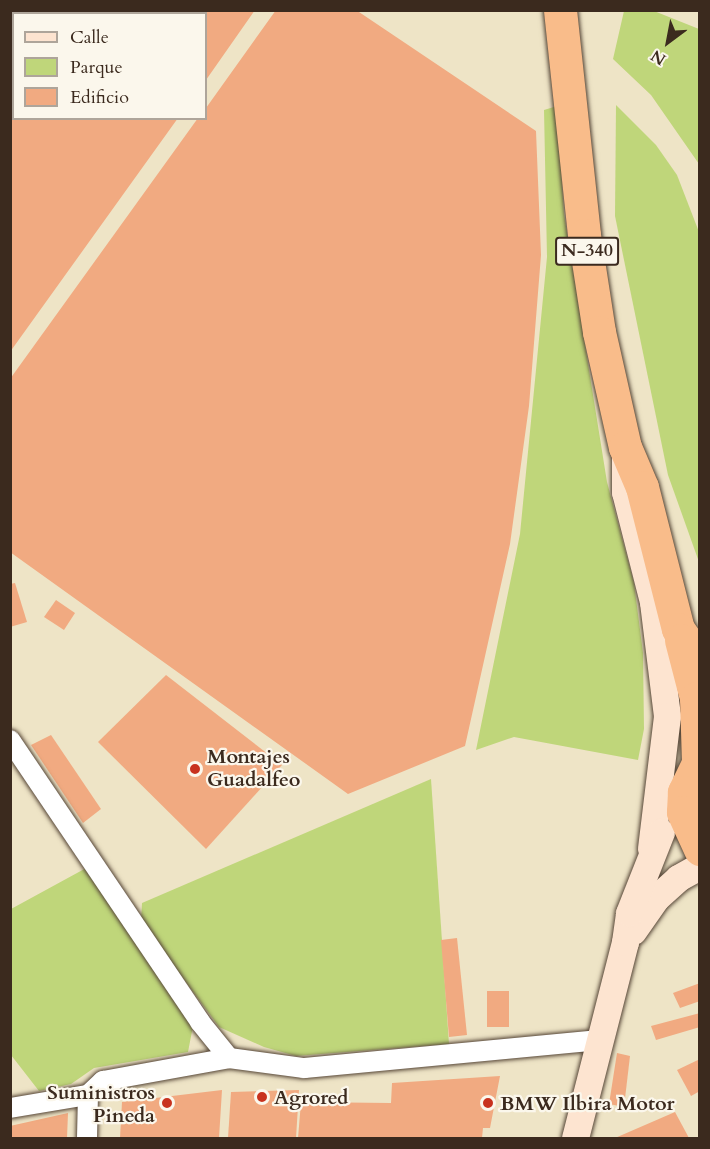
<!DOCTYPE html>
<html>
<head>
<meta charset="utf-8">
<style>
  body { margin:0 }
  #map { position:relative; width:710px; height:1149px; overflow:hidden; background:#eee4c6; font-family:Cardo,serif }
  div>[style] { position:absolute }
  .green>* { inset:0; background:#bfd67a }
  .building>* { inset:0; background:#f1aa81 }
  .roads { filter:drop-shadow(0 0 2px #564637) drop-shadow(0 0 2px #564637) }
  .street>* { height:20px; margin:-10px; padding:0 10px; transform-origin:10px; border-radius:10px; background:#fff }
  .secondary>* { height:27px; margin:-13.5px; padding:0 13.5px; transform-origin:13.5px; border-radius:13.5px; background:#fde4d0 }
  .highway>* { height:33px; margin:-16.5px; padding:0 16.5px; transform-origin:16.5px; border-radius:16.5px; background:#f9bc8a }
  .dots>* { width:16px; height:16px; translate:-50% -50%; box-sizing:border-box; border:3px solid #fbf7ec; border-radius:50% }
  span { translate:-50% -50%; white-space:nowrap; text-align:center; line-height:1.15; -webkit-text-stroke:4.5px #fbf7ec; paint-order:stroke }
  .shield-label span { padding:2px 4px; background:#fbf7ec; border:2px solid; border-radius:4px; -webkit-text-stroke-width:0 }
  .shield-label { font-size:18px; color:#3b2a1e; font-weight:700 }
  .poi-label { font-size:20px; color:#3b2a1e; font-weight:700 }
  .left { translate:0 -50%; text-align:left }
  .right { translate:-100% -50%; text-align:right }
  .frame { position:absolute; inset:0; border:12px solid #3b2a1e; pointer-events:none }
  .legend { position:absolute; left:12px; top:12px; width:195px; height:108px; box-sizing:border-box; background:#fbf7ec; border:2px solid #aea59a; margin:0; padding:8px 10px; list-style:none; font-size:18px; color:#3b2a1e }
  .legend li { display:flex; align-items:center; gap:12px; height:30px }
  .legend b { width:30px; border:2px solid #aea59a }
  .north { position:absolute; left:638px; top:12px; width:60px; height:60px; -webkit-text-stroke:4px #fbf7ec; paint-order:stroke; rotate:212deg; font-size:16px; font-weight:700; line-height:24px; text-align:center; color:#3b2a1e }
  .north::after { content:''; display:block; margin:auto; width:21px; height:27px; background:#3b2a1e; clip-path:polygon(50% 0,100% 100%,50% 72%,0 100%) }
</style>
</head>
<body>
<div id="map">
  <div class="green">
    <i style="clip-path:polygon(624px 11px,654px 11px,699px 29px,699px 164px,651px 95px,613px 59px)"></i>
    <i style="clip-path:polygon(616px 105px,656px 145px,677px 175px,699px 232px,699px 562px,668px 475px,615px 216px)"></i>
    <i style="clip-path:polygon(557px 106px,564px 214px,607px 482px,634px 583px,643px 653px,644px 729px,638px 760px,514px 737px,476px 750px,520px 534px,547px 257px,544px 110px)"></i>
    <i style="clip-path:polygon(431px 779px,449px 1044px,296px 1056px,264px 1047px,219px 1027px,141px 921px,142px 903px)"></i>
    <i style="clip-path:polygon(88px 867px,193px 1026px,188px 1052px,94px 1068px,71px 1084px,39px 1091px,11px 1055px,11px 909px)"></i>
  </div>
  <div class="building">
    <i style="clip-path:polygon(10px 10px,255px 10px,206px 80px,206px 14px,14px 14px,14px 118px,178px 118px,10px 352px)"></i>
    <i style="clip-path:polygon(276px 10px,356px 10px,536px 131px,541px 255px,529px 406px,510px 544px,465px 746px,348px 794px,10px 552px,10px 379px,198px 118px,206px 118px,206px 108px)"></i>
    <i style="clip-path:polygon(15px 583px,27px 622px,10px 627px,10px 584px)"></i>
    <i style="clip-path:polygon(56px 600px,75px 613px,64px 630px,44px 617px)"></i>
    <i style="clip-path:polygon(166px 675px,282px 765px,206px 849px,98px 742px)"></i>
    <i style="clip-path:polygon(51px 735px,101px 809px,83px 823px,31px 745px)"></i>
    <i style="clip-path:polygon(457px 938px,467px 1035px,449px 1037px,441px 940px)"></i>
    <i style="clip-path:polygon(700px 983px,700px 1001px,680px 1008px,673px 993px)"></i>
    <i style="clip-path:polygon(487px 991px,509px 991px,509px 1027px,487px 1027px)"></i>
    <i style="clip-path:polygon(700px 1013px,700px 1027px,656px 1040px,651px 1026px)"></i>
    <i style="clip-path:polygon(617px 1053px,630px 1056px,624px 1107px,609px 1104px)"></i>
    <i style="clip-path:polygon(700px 1059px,700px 1091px,691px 1096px,677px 1070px)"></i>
    <i style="clip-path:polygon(500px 1076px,490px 1128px,483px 1128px,482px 1138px,298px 1138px,301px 1102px,391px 1103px,392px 1083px)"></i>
    <i style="clip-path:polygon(222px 1090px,219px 1138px,120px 1138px,122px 1102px)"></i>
    <i style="clip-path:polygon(299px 1090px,296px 1138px,228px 1138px,231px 1092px)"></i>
    <i style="clip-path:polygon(675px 1112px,689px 1138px,615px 1138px)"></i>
    <i style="clip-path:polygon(68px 1113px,67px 1138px,10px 1138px,10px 1126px)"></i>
  </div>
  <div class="roads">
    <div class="street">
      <i style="left:10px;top:740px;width:340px;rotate:56deg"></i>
      <i style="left:200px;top:1022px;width:46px;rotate:51.1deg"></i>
      <i style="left:88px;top:1095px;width:21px;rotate:-43deg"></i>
      <i style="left:103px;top:1081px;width:128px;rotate:-10.3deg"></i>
      <i style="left:229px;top:1058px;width:76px;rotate:7.6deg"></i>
      <i style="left:304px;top:1068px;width:295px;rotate:-5.4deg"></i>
      <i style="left:10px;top:1108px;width:79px;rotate:-9.5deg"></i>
      <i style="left:87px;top:1138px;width:43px;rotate:-88.7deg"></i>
    </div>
    <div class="secondary">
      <i style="left:625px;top:454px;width:38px;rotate:90deg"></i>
      <i style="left:625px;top:492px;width:114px;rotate:75.7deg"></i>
      <i style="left:653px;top:602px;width:115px;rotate:83deg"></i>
      <i style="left:667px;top:716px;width:133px;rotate:96.9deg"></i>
      <i style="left:633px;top:931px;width:39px;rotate:-55deg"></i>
      <i style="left:655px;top:899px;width:31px;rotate:-42deg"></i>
      <i style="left:678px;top:878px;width:25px;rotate:-29deg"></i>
      <i style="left:575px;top:1138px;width:202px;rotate:-75.7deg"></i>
      <i style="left:625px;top:942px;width:29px;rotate:-82deg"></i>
      <i style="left:629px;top:913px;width:87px;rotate:-68.4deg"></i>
    </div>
    <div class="highway">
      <i style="left:560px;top:10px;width:226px;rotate:83.9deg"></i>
      <i style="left:584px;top:235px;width:98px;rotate:81.2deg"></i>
      <i style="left:599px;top:332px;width:118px;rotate:77.3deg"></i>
      <i style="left:625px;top:447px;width:43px;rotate:67deg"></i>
      <i style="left:642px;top:487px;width:146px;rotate:75.8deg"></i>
      <i style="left:678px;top:629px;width:39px;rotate:55deg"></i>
      <i style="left:681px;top:640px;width:60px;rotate:75.5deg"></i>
      <i style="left:696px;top:698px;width:62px;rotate:88.2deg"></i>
      <i style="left:700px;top:759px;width:37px;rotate:116deg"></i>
      <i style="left:684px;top:792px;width:20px;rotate:93deg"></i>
      <i style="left:683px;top:812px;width:41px;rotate:65.3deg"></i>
    </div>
  </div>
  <div class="dots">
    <i style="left:195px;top:769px;background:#c8321e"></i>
    <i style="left:262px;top:1097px;background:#c8321e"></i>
    <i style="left:167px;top:1103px;background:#c8321e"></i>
    <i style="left:488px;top:1103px;background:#c8321e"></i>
  </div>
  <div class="shield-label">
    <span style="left:587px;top:251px">N-340</span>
  </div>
  <div class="poi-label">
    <span class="left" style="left:207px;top:768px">Montajes<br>Guadalfeo</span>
    <span class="right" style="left:155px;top:1104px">Suministros<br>Pineda</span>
    <span class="left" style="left:274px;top:1097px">Agrored</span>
    <span class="left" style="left:500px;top:1103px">BMW Ilbira Motor</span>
  </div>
  <div class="frame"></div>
  <ul class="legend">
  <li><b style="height:8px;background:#fde4d0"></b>Calle</li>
  <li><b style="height:16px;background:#bfd67a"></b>Parque</li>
  <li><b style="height:16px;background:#f1aa81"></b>Edificio</li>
  </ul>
  <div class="north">N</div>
</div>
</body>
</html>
